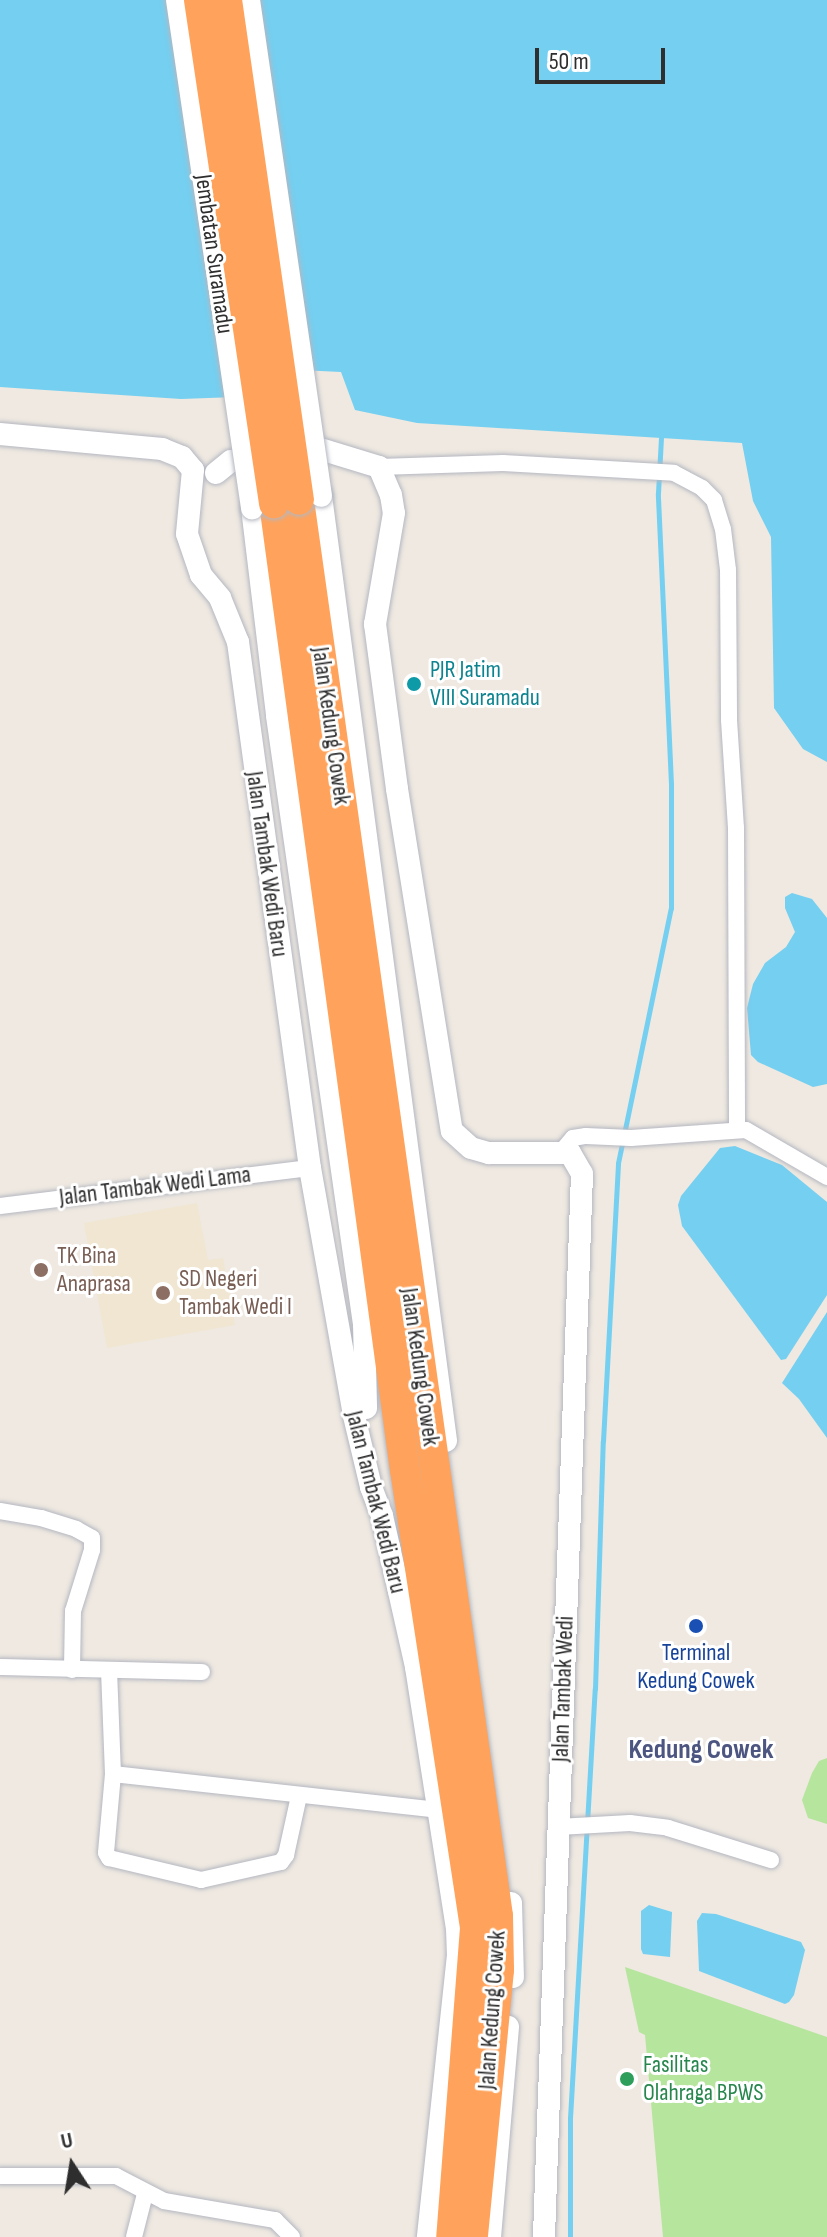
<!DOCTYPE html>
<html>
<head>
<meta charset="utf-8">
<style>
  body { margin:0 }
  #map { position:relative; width:827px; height:2237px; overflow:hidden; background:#efe9e1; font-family:"Sofia Sans Condensed",sans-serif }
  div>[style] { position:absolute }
  .education>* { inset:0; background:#f0e6d1 }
  .green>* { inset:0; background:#b6e59e }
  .water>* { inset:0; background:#75cff0 }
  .stream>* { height:5px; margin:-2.5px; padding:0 2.5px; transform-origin:2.5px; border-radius:2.5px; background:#75cff0 }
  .roads { filter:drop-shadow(0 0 2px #b4b7c1) drop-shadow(0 0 2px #b4b7c1) }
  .street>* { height:16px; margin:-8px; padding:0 8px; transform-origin:8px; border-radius:8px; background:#fff }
  .secondary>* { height:22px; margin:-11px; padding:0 11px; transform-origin:11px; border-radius:11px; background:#fff }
  .highway>* { height:30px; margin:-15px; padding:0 15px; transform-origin:15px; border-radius:15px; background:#ffa35c }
  .bridges { filter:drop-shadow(0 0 2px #b4b7c1) drop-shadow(0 0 2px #b4b7c1) }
  .secondary-bridge>* { height:22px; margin:-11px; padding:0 11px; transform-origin:11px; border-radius:11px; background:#fff }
  .highway-bridge>* { height:30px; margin:-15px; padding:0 15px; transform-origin:15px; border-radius:15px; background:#ffa35c }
  .dots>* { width:22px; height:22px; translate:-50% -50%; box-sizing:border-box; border:4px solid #fff; border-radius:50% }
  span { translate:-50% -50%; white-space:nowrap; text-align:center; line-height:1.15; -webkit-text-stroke:6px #fff; paint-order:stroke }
  .street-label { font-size:24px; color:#2e2e2e }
  .culture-label { font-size:24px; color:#0d838f }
  .left { translate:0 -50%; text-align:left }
  .education-label { font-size:24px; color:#785e54 }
  .transit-label { font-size:24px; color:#164399 }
  .leisure-label { font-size:24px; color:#27864d }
  .quarter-label { font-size:28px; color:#4d5680; font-weight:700 }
  .north { position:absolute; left:32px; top:2125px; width:80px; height:80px; -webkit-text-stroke:6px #fff; paint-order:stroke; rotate:348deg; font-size:22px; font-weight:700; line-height:32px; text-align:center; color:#2e2e2e }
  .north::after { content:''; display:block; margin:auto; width:28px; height:36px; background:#2e2e2e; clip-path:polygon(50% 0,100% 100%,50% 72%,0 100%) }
  .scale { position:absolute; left:535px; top:48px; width:130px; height:36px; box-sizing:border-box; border:4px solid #2e2e2e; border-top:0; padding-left:10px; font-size:24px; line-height:28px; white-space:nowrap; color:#2e2e2e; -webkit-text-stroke:6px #fff; paint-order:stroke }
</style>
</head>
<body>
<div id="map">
  <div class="education">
    <i style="clip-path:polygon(197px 1203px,208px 1260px,223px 1258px,235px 1325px,107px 1348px,84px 1223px)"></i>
  </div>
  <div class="green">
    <i style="clip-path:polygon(827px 1758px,827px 1824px,808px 1818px,802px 1800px,812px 1773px,819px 1761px)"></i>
    <i style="clip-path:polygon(625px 1967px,827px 2037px,827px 2237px,663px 2237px,645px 2035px,639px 2032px)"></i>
  </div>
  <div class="water">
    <i style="clip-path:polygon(0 0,827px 0,827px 762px,803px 749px,774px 708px,771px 537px,753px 501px,742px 443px,417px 423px,355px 410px,341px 372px,300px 370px,292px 395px,181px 399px,0 387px)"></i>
    <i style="clip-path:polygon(792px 893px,812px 899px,827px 918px,827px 1084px,813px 1087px,758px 1062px,751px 1055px,747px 1008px,753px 984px,765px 963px,786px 947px,795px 932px,785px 908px,785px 897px)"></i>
    <i style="clip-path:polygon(735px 1146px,782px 1165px,827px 1202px,827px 1295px,786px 1359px,781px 1360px,682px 1226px,678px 1205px,681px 1196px,720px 1148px)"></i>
    <i style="clip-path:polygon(827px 1312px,827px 1438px,799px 1399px,782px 1383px)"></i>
    <i style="clip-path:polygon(649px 1905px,672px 1912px,670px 1957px,643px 1954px,641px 1949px,641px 1911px)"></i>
    <i style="clip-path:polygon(702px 1913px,716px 1914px,801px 1942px,805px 1950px,794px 1995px,789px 2002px,785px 2004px,699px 1971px,697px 1921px)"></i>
  </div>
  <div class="stream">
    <i style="left:570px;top:2237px;width:119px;rotate:-90deg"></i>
    <i style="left:570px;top:2118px;width:430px;rotate:-86.7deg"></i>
    <i style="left:595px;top:1689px;width:248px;rotate:-88.2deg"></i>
    <i style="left:603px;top:1441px;width:278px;rotate:-86.9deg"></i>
    <i style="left:618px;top:1163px;width:260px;rotate:-78.3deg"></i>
    <i style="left:671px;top:908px;width:124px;rotate:-90deg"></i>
    <i style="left:671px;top:784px;width:291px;rotate:-92.6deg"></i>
    <i style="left:658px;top:493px;width:55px;rotate:-86.9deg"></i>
  </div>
  <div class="roads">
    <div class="street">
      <i style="left:379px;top:467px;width:124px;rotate:-1.8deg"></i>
      <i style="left:503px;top:463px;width:171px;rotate:3.3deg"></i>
      <i style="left:674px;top:473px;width:32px;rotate:28deg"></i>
      <i style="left:702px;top:488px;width:17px;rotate:45deg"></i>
      <i style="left:714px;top:500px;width:30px;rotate:73deg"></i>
      <i style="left:723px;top:529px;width:41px;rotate:83deg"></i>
      <i style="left:728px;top:570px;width:150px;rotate:89.6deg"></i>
      <i style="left:729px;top:720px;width:108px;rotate:86.3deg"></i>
      <i style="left:736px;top:828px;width:302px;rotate:89.8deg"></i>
      <i style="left:562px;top:1151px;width:17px;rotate:-50deg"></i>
      <i style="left:573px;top:1138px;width:13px;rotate:-9deg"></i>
      <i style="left:586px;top:1136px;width:45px;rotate:2.5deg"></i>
      <i style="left:631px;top:1138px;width:115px;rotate:-4deg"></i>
      <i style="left:746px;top:1130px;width:94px;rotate:30.1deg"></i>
      <i style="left:0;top:1206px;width:312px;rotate:-7deg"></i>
      <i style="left:0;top:1511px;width:42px;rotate:9.7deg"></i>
      <i style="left:41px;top:1518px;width:37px;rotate:17deg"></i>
      <i style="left:76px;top:1529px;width:18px;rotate:29deg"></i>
      <i style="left:92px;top:1538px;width:12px;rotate:90deg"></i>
      <i style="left:92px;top:1550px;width:64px;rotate:107.3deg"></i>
      <i style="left:73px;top:1611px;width:59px;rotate:91deg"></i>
      <i style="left:0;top:1667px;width:202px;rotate:1.4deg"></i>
      <i style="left:109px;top:1670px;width:104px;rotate:87.8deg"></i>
      <i style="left:113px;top:1774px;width:79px;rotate:95.1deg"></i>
      <i style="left:106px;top:1853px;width:6px;rotate:59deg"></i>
      <i style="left:109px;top:1858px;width:95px;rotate:13.4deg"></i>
      <i style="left:201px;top:1880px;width:82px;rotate:-12.7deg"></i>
      <i style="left:281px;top:1862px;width:9px;rotate:-54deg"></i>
      <i style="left:286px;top:1855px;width:60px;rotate:-77.6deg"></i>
      <i style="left:113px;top:1774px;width:329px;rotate:6.3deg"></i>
      <i style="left:558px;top:1827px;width:72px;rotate:-3.2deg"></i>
      <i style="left:630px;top:1823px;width:38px;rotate:7deg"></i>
      <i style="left:668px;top:1828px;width:108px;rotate:17.3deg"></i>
      <i style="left:0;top:2176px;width:116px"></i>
      <i style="left:116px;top:2176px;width:54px;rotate:27.5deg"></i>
      <i style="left:164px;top:2201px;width:113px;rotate:9.7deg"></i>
      <i style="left:275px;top:2220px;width:24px;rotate:45deg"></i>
      <i style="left:134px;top:2237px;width:44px;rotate:-75.7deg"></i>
    </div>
    <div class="secondary">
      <i style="left:0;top:434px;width:163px;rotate:5.3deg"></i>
      <i style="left:162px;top:449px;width:22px;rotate:22deg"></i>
      <i style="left:182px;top:457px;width:17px;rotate:50deg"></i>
      <i style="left:296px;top:451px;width:21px;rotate:-8deg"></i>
      <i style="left:317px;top:448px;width:65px;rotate:17deg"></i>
      <i style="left:379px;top:467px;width:30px;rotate:67deg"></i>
      <i style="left:391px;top:495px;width:18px;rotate:81deg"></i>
      <i style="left:394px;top:513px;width:113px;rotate:99.7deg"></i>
      <i style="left:375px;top:624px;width:166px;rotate:82.4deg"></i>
      <i style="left:397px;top:789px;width:346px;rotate:80.9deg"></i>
      <i style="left:452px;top:1131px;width:25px;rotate:42deg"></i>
      <i style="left:471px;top:1148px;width:19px;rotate:16deg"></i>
      <i style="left:489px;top:1153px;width:81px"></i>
      <i style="left:570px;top:1153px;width:24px;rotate:60deg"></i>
      <i style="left:582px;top:1174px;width:1064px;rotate:92.05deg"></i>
      <i style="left:193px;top:470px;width:64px;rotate:95.4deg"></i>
      <i style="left:187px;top:534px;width:43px;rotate:71.1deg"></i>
      <i style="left:201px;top:575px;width:30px;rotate:50deg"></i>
      <i style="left:220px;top:598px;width:48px;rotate:67.8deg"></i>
      <i style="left:238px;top:642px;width:531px;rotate:82.21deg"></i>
      <i style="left:310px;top:1168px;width:252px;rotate:79.9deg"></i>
      <i style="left:354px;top:1416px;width:73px;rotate:76.5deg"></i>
      <i style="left:371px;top:1487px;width:31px;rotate:69deg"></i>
      <i style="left:382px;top:1516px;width:155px;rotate:77.3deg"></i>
      <i style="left:416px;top:1667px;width:264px;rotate:81.1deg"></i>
      <i style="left:457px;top:1928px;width:27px;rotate:88deg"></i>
      <i style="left:458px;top:1955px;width:284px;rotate:96.1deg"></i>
      <i style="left:216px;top:473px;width:19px;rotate:-39deg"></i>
      <i style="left:231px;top:461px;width:31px;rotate:-9deg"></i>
      <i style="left:321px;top:496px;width:953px;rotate:82.46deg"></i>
      <i style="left:252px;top:508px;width:209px;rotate:83.1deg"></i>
      <i style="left:277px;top:716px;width:614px;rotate:81.86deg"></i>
      <i style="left:364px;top:1324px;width:84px;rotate:88.6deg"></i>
      <i style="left:511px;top:1903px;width:74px;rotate:88.5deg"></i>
      <i style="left:490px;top:2237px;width:211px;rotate:-85.1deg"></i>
    </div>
    <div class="highway">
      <i style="left:299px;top:500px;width:1430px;rotate:82deg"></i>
      <i style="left:498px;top:1916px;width:54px;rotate:88.9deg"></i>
      <i style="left:499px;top:1970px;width:268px;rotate:95.6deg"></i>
      <i style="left:274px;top:503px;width:976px;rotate:82.29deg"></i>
      <i style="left:405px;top:1470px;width:463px;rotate:81.3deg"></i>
      <i style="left:475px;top:1928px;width:310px;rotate:94.4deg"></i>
    </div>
  </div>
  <div class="bridges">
    <div class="secondary-bridge">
      <i style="left:177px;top:0;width:514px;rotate:81.6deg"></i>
      <i style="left:249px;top:0;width:501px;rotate:81.74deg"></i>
    </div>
    <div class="highway-bridge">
      <i style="left:199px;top:0;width:509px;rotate:81.52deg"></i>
      <i style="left:227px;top:0;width:505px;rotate:81.81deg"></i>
    </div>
  </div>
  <div class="dots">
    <i style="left:414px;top:684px;background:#0f9aa8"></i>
    <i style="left:41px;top:1270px;background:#8d6e63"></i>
    <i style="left:163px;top:1293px;background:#8d6e63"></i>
    <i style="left:696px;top:1626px;background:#1a4fb4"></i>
    <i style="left:627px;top:2079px;background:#2e9e5b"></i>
  </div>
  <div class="street-label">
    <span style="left:214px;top:254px;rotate:82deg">Jembatan Suramadu</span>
    <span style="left:331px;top:726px;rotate:82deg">Jalan Kedung Cowek</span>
    <span style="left:267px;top:864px;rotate:82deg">Jalan Tambak Wedi Baru</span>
    <span style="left:155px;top:1186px;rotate:-7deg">Jalan Tambak Wedi Lama</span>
    <span style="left:420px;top:1367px;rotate:82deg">Jalan Kedung Cowek</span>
    <span style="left:376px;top:1502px;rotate:76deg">Jalan Tambak Wedi Baru</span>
    <span style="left:563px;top:1689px;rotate:-88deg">Jalan Tambak Wedi</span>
    <span style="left:492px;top:2010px;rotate:-86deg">Jalan Kedung Cowek</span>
  </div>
  <div class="culture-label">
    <span class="left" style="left:430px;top:684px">PJR Jatim<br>VIII Suramadu</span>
  </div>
  <div class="education-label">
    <span class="left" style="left:57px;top:1270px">TK Bina<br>Anaprasa</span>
    <span class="left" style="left:179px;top:1293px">SD Negeri<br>Tambak Wedi I</span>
  </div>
  <div class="transit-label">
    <span style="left:696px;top:1667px">Terminal<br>Kedung Cowek</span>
  </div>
  <div class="leisure-label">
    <span class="left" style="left:643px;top:2079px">Fasilitas<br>Olahraga BPWS</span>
  </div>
  <div class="quarter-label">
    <span style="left:701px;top:1750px">Kedung Cowek</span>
  </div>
  <div class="north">U</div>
  <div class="scale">50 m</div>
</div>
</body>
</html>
